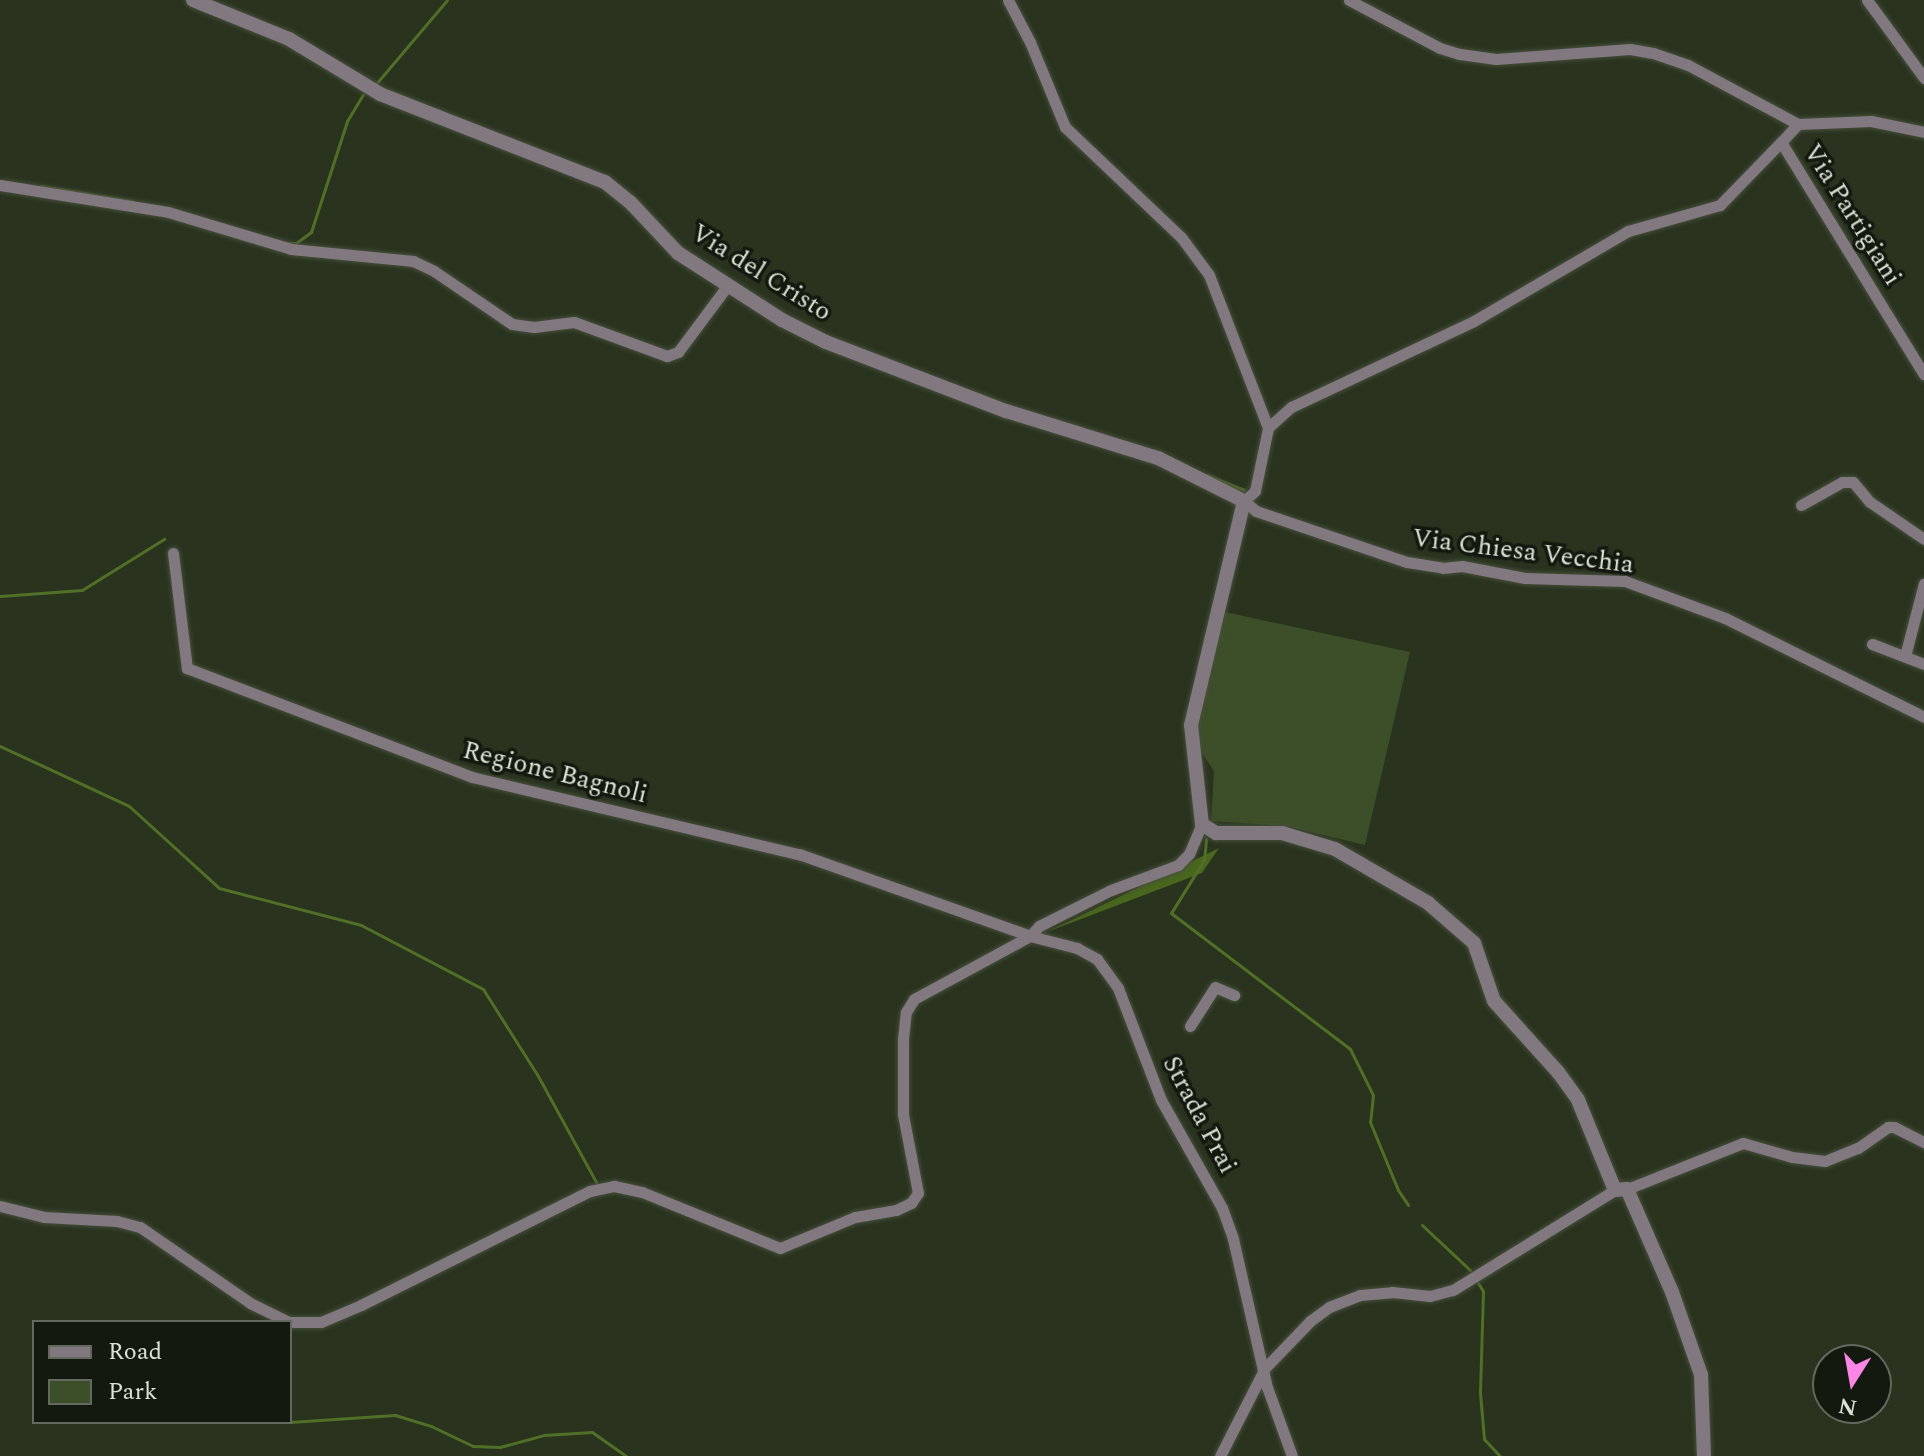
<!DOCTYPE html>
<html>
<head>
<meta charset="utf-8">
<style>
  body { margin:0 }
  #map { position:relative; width:1924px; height:1456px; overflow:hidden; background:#29331e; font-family:Spectral,serif }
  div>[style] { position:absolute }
  .green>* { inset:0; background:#3d4f28 }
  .forest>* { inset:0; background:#49671d }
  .stream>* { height:3px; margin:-1.5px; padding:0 1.5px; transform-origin:1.5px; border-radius:1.5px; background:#517027 }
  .roads { filter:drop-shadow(0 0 2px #454f3b) drop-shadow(0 0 2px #454f3b) }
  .minor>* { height:11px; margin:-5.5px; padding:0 5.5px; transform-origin:5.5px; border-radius:5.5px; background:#82787f }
  .tertiary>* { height:14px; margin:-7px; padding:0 7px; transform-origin:7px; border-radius:7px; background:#82787f }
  span { translate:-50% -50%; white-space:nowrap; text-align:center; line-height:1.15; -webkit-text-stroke:7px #141910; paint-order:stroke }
  .street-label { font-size:26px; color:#dbe1d5 }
  .legend { position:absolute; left:32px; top:1320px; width:260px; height:104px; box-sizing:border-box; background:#141910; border:2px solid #64695f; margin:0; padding:10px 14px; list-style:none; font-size:24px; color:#dbe1d5 }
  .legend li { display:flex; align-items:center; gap:16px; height:40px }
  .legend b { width:40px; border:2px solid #64695f }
  .north { position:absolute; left:1812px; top:1344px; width:80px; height:80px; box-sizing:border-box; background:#141910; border:2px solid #64695f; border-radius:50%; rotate:191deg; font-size:22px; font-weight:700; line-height:32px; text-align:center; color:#dbe1d5 }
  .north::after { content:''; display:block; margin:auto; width:28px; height:36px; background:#fb86e5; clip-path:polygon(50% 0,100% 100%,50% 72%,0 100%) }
</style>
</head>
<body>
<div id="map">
  <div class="green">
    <i style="clip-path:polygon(1225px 612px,1410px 652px,1365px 845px,1286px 826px,1211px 821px,1214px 771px,1202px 753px,1197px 724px)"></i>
  </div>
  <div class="forest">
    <i style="clip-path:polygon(1219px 848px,1202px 873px,1047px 932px)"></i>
  </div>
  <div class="stream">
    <i style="left:375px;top:85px;width:111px;rotate:-49.7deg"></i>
    <i style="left:41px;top:186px;width:92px;rotate:9.4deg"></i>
    <i style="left:288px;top:243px;width:8px"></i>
    <i style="left:296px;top:243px;width:19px;rotate:-36deg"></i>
    <i style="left:311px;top:232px;width:117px;rotate:-72deg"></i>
    <i style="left:347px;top:121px;width:31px;rotate:-59deg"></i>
    <i style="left:1207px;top:475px;width:40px;rotate:22deg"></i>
    <i style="left:0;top:596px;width:82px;rotate:-4.2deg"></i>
    <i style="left:82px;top:590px;width:97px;rotate:-31.9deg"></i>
    <i style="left:0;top:746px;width:142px;rotate:24.9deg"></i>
    <i style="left:129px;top:806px;width:122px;rotate:42.3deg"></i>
    <i style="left:219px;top:888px;width:147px;rotate:14.6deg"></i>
    <i style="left:361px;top:925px;width:138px;rotate:27.7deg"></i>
    <i style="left:483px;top:989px;width:103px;rotate:57.7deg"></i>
    <i style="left:538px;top:1076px;width:121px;rotate:61.3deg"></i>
    <i style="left:1206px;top:839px;width:21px;rotate:95deg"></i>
    <i style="left:1204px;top:860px;width:62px;rotate:121.9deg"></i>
    <i style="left:1171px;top:913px;width:225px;rotate:37.2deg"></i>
    <i style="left:1350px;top:1049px;width:51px;rotate:63.4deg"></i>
    <i style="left:1373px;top:1095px;width:27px;rotate:96deg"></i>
    <i style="left:1370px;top:1122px;width:74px;rotate:67.6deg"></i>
    <i style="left:1398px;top:1190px;width:18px;rotate:56deg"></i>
    <i style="left:1422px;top:1225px;width:66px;rotate:43.2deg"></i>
    <i style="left:1478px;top:1283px;width:9px;rotate:58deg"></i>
    <i style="left:1483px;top:1291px;width:102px;rotate:91.7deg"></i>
    <i style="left:1480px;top:1393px;width:46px;rotate:85deg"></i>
    <i style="left:1484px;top:1439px;width:23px;rotate:47deg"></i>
    <i style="left:246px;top:1422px;width:43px"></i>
    <i style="left:290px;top:1422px;width:105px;rotate:-3.8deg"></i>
    <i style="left:395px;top:1415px;width:38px;rotate:17deg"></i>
    <i style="left:431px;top:1426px;width:47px;rotate:25.5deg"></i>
    <i style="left:473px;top:1446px;width:27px;rotate:2deg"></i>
    <i style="left:500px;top:1447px;width:46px;rotate:-15.3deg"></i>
    <i style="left:544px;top:1435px;width:48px;rotate:-3.6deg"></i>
    <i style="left:592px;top:1432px;width:42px;rotate:35.2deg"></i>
  </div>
  <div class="roads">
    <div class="minor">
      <i style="left:1008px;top:0;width:47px;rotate:62.4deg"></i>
      <i style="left:1030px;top:42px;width:92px;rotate:67.6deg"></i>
      <i style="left:1065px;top:127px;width:160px;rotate:43.5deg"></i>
      <i style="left:1181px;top:237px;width:47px;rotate:53.6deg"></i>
      <i style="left:1209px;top:275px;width:164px;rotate:68.9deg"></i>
      <i style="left:1349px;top:0;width:103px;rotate:27.8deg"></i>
      <i style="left:1440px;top:48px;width:21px;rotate:17deg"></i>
      <i style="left:1460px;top:54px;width:36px;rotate:8deg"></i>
      <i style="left:1496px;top:59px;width:134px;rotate:-4.3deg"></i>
      <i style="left:1630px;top:49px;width:23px;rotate:10deg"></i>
      <i style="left:1653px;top:53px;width:37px;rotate:19deg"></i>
      <i style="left:1688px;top:65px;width:125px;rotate:28.2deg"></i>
      <i style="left:1798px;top:124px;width:73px;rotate:-2.4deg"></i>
      <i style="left:1871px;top:121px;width:54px;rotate:11.7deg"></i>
      <i style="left:1867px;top:0;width:97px;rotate:53.8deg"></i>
      <i style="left:1798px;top:124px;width:25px;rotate:133deg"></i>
      <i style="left:1781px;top:142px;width:273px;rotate:58.4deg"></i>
      <i style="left:1781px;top:142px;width:88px;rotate:134.1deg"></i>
      <i style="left:1720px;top:205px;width:96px;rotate:164.2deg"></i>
      <i style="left:1628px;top:231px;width:178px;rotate:149.7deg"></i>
      <i style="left:1474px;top:321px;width:202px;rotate:154.8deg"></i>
      <i style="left:1291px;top:407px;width:31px;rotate:138deg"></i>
      <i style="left:1268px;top:428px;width:64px;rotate:101.7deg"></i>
      <i style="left:1255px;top:491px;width:15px;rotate:138deg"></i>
      <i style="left:1244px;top:501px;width:16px;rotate:40deg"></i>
      <i style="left:1256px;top:511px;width:159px;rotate:18.7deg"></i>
      <i style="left:1407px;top:562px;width:36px;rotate:9deg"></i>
      <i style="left:1443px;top:568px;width:19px;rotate:-6deg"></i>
      <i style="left:1462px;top:566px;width:64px;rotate:10.8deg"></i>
      <i style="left:1525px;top:578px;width:100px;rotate:1.7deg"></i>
      <i style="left:1625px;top:581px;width:107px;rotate:20.3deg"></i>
      <i style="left:1725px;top:618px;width:222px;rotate:26.4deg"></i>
      <i style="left:0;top:185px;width:170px;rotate:9.1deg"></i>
      <i style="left:168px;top:212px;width:128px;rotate:16.7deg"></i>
      <i style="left:291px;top:249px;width:123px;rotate:5.6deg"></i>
      <i style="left:413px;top:261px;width:23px;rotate:25deg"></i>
      <i style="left:434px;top:271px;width:94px;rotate:34.2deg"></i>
      <i style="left:512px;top:324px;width:22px;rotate:8deg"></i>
      <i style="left:534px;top:327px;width:40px;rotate:-7.1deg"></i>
      <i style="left:574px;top:322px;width:99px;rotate:20.1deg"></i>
      <i style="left:667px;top:356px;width:12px;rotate:-20deg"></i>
      <i style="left:678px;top:352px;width:84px;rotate:-53.3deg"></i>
      <i style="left:1801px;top:505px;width:47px;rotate:-29.3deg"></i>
      <i style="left:1842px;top:482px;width:11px"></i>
      <i style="left:1853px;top:482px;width:26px;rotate:50deg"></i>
      <i style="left:1870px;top:502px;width:65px;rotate:34.4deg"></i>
      <i style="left:173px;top:553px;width:116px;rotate:83.1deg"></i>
      <i style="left:187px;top:668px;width:305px;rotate:20.9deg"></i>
      <i style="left:472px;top:777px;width:336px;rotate:13.3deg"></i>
      <i style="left:799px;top:854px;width:245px;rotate:19.5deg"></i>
      <i style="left:1030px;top:936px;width:49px;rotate:14.3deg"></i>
      <i style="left:1077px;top:948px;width:23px;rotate:29deg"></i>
      <i style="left:1097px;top:959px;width:36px;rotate:54deg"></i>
      <i style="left:1118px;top:988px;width:120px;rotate:69deg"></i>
      <i style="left:1161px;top:1100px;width:124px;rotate:60.5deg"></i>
      <i style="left:1222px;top:1208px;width:33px;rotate:70deg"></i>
      <i style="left:1233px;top:1239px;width:152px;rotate:77.1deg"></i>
      <i style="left:1267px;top:1387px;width:73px;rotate:70.1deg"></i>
      <i style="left:1872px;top:644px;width:56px;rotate:21deg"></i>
      <i style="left:1905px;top:656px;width:75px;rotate:-75.4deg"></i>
      <i style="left:1190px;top:1026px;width:46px;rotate:-57.3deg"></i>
      <i style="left:1215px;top:987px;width:21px;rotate:23deg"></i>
      <i style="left:1627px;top:1189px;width:125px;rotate:-21.6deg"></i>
      <i style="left:1743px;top:1143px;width:51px;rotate:15.9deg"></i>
      <i style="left:1792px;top:1157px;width:33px;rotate:7deg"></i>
      <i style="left:1825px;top:1161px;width:35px;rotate:-22deg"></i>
      <i style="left:1858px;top:1148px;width:37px;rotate:-35deg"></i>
      <i style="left:1888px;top:1127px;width:6px"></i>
      <i style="left:1894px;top:1127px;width:34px;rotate:27deg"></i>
      <i style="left:0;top:1206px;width:45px;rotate:14deg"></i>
      <i style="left:44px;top:1217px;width:73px;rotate:3.1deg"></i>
      <i style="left:117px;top:1221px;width:24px;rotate:15deg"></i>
      <i style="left:140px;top:1227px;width:134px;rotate:34.6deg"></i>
      <i style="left:250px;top:1303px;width:43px;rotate:26deg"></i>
      <i style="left:290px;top:1322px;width:31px"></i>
      <i style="left:321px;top:1322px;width:43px;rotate:-23deg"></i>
      <i style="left:361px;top:1305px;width:256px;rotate:-26.5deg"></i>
      <i style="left:590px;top:1191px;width:25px;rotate:-12deg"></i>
      <i style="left:614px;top:1186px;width:29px;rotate:12deg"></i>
      <i style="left:642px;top:1192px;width:149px;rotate:22.1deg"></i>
      <i style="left:780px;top:1248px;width:81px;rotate:-22.5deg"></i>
      <i style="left:855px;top:1217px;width:42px;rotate:-9.7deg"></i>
      <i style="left:896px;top:1210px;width:17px;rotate:-25deg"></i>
      <i style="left:911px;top:1203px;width:12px;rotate:-55deg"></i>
      <i style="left:918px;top:1193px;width:80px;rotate:-100.8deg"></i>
      <i style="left:903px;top:1114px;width:75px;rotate:-90deg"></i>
      <i style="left:903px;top:1039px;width:27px;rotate:-84deg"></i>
      <i style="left:906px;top:1012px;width:15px;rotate:-58deg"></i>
      <i style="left:914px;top:999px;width:132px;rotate:-28.5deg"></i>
      <i style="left:1030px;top:936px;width:13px;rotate:-48deg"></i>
      <i style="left:1039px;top:926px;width:80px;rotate:-26.6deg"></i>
      <i style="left:1111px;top:890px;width:72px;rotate:-20.5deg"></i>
      <i style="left:1178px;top:865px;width:16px;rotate:-45deg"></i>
      <i style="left:1189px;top:854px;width:33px;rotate:-67deg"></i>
      <i style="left:1220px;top:1456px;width:99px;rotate:-62.9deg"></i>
      <i style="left:1265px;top:1368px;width:65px;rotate:-46.2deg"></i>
      <i style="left:1310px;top:1321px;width:24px;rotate:-36deg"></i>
      <i style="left:1329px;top:1307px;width:33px;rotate:-21deg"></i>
      <i style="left:1360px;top:1295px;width:32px;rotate:-5deg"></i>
      <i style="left:1392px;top:1292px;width:38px;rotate:6deg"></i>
      <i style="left:1430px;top:1296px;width:24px;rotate:-15deg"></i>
      <i style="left:1453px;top:1290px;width:190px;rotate:-31.7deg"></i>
    </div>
    <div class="tertiary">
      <i style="left:193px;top:0;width:104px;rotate:22.1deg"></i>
      <i style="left:289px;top:39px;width:106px;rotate:31.1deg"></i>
      <i style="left:380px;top:94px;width:242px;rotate:21.4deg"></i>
      <i style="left:605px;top:182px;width:32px;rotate:39deg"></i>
      <i style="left:630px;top:202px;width:70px;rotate:46.7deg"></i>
      <i style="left:678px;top:253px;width:124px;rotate:32.8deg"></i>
      <i style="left:782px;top:320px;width:49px;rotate:26.6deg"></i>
      <i style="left:826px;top:342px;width:193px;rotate:21deg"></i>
      <i style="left:1006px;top:411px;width:159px;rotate:17.2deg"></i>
      <i style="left:1158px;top:458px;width:96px;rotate:26.6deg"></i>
      <i style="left:1244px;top:501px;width:230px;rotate:103.3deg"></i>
      <i style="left:1191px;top:725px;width:100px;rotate:83.7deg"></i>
      <i style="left:1202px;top:824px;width:17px;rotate:33deg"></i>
      <i style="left:1216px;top:833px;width:66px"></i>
      <i style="left:1282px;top:833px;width:55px;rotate:16.8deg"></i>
      <i style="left:1335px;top:849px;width:108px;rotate:30.1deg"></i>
      <i style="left:1428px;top:903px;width:61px;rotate:41deg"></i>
      <i style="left:1474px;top:943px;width:61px;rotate:71deg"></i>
      <i style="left:1494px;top:1001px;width:96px;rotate:48deg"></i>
      <i style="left:1558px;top:1072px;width:34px;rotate:54deg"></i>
      <i style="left:1578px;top:1100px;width:97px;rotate:67.7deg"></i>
      <i style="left:1615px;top:1190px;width:12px;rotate:-5deg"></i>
      <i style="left:1627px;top:1189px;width:112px;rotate:66.4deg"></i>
      <i style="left:1672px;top:1292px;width:88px;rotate:70.7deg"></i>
      <i style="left:1701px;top:1375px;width:81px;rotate:87.9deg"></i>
    </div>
  </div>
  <div class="street-label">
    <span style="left:1852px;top:215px;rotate:58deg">Via Partigiani</span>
    <span style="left:761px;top:273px;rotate:32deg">Via del Cristo</span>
    <span style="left:1523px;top:552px;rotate:7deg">Via Chiesa Vecchia</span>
    <span style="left:555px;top:773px;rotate:14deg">Regione Bagnoli</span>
    <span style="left:1199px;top:1115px;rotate:62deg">Strada Prai</span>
  </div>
  <ul class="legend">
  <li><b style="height:10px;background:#82787f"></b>Road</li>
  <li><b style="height:22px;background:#3d4f28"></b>Park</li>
  </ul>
  <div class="north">N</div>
</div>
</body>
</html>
